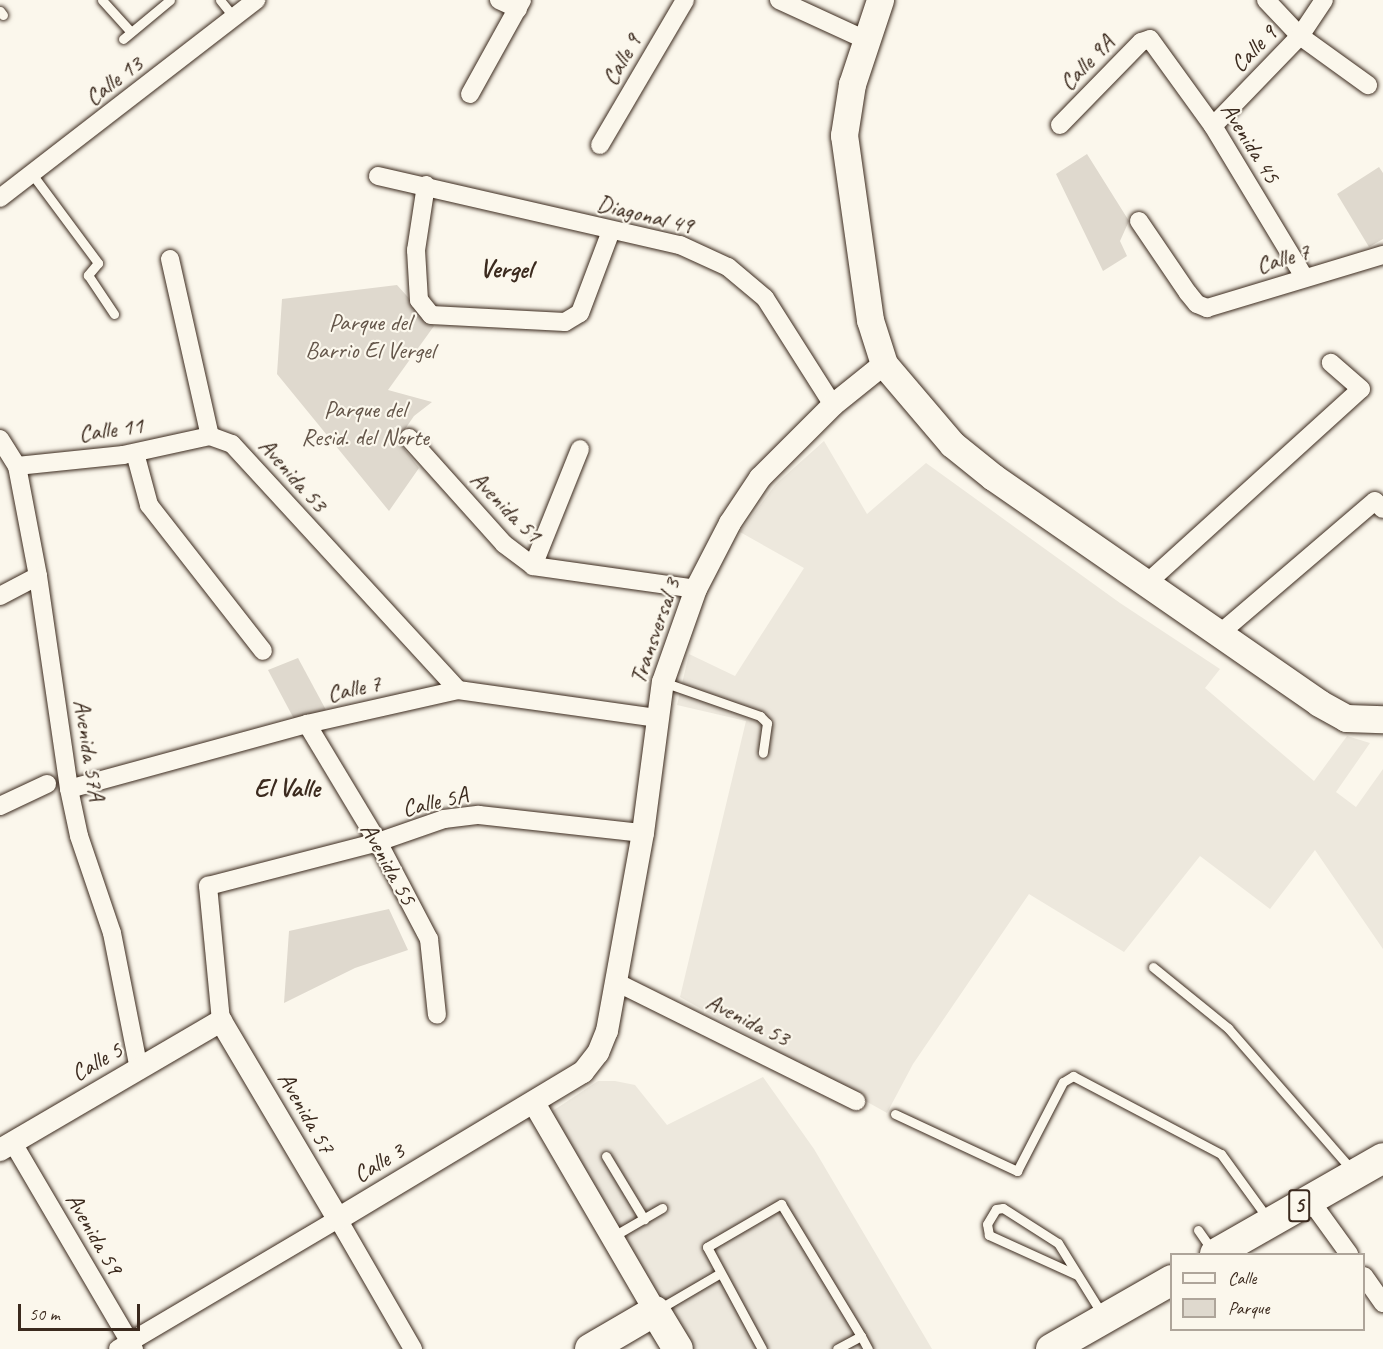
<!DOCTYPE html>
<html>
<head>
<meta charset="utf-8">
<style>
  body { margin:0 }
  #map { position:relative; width:1383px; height:1349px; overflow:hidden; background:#fbf7ec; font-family:Caveat,sans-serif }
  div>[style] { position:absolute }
  .built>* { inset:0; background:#ede8dd }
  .green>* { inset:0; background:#dfd9ce }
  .roads { filter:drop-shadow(0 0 2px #3b2a1e) drop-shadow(0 0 2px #3b2a1e) }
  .service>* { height:9px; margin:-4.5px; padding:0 4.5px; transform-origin:4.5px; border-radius:4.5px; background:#fbf7ec }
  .minor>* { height:18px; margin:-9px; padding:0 9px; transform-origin:9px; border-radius:9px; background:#fbf7ec }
  .tertiary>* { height:22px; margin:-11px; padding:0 11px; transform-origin:11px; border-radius:11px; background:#fbf7ec }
  .secondary>* { height:27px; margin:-13.5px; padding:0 13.5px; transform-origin:13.5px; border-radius:13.5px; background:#fbf7ec }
  .primary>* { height:30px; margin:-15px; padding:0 15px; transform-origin:15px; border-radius:15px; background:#fbf7ec }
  span { translate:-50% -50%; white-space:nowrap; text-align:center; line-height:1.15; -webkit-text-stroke:4.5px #fbf7ec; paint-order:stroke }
  .shield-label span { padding:2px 4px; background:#fbf7ec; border:2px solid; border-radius:4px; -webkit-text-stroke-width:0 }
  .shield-label { font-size:22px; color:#3b2a1e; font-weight:700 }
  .street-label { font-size:24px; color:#3b2a1e }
  .park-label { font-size:24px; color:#64564a }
  .neighbourhood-label { font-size:26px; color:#3b2a1e; font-weight:700 }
  .legend { position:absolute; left:1170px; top:1253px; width:195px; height:78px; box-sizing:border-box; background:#fbf7ec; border:2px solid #aea59a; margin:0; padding:8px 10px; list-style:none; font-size:18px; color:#3b2a1e }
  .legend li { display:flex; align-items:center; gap:12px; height:30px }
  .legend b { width:30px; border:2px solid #aea59a }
  .scale { position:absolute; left:18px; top:1304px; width:122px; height:27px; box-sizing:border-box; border:3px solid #3b2a1e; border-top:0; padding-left:8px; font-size:18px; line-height:21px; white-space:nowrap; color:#3b2a1e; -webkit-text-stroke:4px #fbf7ec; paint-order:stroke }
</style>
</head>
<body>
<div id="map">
  <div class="built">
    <i style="clip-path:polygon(824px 441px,867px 514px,926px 463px,1120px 603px,1220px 669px,1205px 688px,1314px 781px,1347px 736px,1370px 743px,1336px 792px,1356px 807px,1383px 769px,1383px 949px,1315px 850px,1270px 909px,1200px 856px,1124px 952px,1029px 894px,913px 1064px,887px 1113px,680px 997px,746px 721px,677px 705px,689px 654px,735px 676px,804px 568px,740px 532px,776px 484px)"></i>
    <i style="clip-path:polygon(763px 1077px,814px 1149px,932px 1349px,689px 1349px,551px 1112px,598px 1081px,615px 1081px,635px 1085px,667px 1125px)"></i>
  </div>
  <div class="green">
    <i style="clip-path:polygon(1087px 154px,1129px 221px,1120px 241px,1127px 256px,1103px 271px,1056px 174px)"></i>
    <i style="clip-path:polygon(1379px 167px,1383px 173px,1383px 239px,1369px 247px,1337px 194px)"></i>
    <i style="clip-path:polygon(397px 285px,434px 326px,388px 390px,432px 402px,414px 416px,401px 435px,402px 446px,419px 468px,389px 511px,277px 374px,282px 299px)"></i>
    <i style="clip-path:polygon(298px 658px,326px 710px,294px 719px,268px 670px)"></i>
    <i style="clip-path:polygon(389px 909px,408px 950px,355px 968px,284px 1003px,289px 931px)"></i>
  </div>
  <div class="roads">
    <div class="service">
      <i style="left:102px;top:0;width:43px;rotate:47.8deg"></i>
      <i style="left:220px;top:0;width:22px;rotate:51deg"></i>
      <i style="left:0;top:11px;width:5px;rotate:53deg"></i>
      <i style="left:123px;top:39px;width:61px;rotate:-39.7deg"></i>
      <i style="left:32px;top:174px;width:111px;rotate:53.4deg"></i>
      <i style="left:98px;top:263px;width:16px;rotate:130deg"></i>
      <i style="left:88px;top:275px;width:47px;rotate:56.3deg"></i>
      <i style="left:663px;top:682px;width:103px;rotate:19.3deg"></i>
      <i style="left:760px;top:716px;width:10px;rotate:45deg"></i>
      <i style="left:767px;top:723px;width:30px;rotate:98deg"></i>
      <i style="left:1153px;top:967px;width:97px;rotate:39.1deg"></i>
      <i style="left:1228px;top:1028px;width:189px;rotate:48.9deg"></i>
      <i style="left:895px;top:1114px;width:135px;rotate:25deg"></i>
      <i style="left:1017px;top:1171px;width:100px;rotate:-62.7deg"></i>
      <i style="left:1063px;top:1082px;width:12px;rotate:-31deg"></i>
      <i style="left:1073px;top:1076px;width:167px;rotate:27.8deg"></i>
      <i style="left:1221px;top:1154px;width:82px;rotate:54deg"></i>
      <i style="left:606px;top:1156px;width:74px;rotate:58.9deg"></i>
      <i style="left:1198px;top:1230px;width:24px;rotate:55deg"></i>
      <i style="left:612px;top:1237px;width:58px;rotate:-30.1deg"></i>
      <i style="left:1077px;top:1275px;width:97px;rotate:-155.6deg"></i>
      <i style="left:989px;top:1235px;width:11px;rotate:-100deg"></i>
      <i style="left:987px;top:1224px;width:17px;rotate:-59deg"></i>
      <i style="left:996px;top:1209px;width:7px;rotate:-8deg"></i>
      <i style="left:1003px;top:1208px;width:65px;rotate:32.5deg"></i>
      <i style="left:1058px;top:1243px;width:84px;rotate:58.2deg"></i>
      <i style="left:659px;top:1309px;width:69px;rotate:-30.3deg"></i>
      <i style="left:861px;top:1336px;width:15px;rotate:62deg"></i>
      <i style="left:762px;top:1349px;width:116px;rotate:-118.3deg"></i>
      <i style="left:707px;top:1247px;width:86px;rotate:-30.2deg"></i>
      <i style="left:781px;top:1204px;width:154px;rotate:58.8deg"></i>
      <i style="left:861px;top:1336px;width:27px;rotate:152deg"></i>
    </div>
    <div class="minor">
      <i style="left:499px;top:0;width:21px;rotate:25deg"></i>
      <i style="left:779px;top:0;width:96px;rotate:24.7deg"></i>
      <i style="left:1266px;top:0;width:50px;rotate:46.6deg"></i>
      <i style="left:1300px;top:36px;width:84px;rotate:35.8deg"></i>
      <i style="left:470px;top:94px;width:107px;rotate:-61deg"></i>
      <i style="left:1060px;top:125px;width:116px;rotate:-45.7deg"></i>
      <i style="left:1141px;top:42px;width:9px;rotate:-18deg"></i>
      <i style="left:1150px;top:39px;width:107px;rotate:54.1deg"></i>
      <i style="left:1213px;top:126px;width:176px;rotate:58.9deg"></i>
      <i style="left:1213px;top:126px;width:125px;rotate:-46deg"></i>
      <i style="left:1300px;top:36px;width:43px;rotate:-56.3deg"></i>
      <i style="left:600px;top:145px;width:168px;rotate:-59.6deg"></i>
      <i style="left:378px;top:176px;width:310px;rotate:12.9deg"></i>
      <i style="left:680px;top:245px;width:53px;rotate:24.6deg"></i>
      <i style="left:728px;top:267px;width:48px;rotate:40deg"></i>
      <i style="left:765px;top:298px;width:127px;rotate:57.6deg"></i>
      <i style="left:426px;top:185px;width:66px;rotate:98.7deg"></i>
      <i style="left:416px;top:250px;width:50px;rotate:86.6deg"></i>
      <i style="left:419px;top:300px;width:19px;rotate:51deg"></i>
      <i style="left:431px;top:315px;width:134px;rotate:3deg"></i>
      <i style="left:565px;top:322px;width:17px;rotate:-31deg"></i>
      <i style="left:580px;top:313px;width:88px;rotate:-69.3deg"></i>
      <i style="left:0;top:198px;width:324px;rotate:-37.7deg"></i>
      <i style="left:1139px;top:221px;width:87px;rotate:55.8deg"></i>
      <i style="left:1188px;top:293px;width:14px;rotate:51deg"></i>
      <i style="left:1197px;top:304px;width:11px;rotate:22deg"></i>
      <i style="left:1207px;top:308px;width:184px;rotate:-16.8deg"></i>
      <i style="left:170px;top:259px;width:181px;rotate:77.3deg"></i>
      <i style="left:210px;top:436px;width:23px;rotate:20deg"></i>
      <i style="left:232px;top:444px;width:334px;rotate:47.4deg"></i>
      <i style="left:409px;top:438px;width:142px;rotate:48.1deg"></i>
      <i style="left:504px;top:544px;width:36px;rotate:37deg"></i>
      <i style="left:533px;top:566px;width:165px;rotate:8deg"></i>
      <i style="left:0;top:439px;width:32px;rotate:58deg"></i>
      <i style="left:17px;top:466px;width:112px;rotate:79.2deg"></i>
      <i style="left:38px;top:576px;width:215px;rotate:81.7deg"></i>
      <i style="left:69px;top:789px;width:48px;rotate:78deg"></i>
      <i style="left:79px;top:836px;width:102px;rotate:71.2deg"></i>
      <i style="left:112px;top:933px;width:139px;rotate:78.8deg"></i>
      <i style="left:135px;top:453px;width:54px;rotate:74.9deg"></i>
      <i style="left:149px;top:505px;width:185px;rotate:52deg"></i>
      <i style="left:17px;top:466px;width:107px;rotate:-5.9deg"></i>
      <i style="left:123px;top:455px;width:89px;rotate:-12.3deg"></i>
      <i style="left:533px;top:566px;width:126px;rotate:-68.1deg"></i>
      <i style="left:1146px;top:584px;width:290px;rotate:-42.2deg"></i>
      <i style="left:1361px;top:389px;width:40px;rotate:-139deg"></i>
      <i style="left:0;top:596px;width:43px;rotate:-27.8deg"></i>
      <i style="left:1218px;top:635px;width:206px;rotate:-40.5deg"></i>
      <i style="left:1375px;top:501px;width:11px;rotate:45deg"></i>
      <i style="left:307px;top:724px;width:138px;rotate:59deg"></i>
      <i style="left:378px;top:842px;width:110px;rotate:62.3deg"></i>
      <i style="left:429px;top:939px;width:76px;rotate:84deg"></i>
      <i style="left:69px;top:789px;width:247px;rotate:-15.3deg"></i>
      <i style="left:307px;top:724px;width:155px;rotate:-12.7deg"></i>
      <i style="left:458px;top:690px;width:200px;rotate:8deg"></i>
      <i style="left:0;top:806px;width:52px;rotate:-25.1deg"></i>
      <i style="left:618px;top:983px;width:266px;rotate:26.4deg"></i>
      <i style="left:221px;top:1021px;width:136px;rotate:-95.5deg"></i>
      <i style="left:208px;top:886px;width:176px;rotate:-14.5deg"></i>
      <i style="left:378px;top:842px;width:70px;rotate:-19.2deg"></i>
      <i style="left:444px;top:819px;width:35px;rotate:-7deg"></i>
      <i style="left:479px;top:815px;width:165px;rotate:6.3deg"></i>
      <i style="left:13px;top:1143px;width:239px;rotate:59.6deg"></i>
      <i style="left:1310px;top:1200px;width:67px;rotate:54.2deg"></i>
      <i style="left:1364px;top:1276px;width:33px;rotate:55deg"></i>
      <i style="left:118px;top:1349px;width:256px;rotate:-30.6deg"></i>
      <i style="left:338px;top:1219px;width:150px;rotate:60deg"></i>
    </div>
    <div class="tertiary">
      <i style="left:534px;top:1103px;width:241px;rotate:59.8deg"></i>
      <i style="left:0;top:1150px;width:256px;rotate:-30.3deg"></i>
      <i style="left:221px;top:1021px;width:230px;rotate:59.4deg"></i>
      <i style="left:338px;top:1219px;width:286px;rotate:-31deg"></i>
      <i style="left:583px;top:1072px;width:24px;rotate:-52deg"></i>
      <i style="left:598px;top:1053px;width:24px;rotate:-68deg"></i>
      <i style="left:607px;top:1031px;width:201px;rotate:-79.7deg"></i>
      <i style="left:643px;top:833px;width:152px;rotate:-82.5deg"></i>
      <i style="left:663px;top:682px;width:99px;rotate:-70.5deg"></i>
      <i style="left:696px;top:589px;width:74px;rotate:-62.7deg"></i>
      <i style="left:730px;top:523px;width:54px;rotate:-56.3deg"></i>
      <i style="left:760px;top:478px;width:103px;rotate:-45deg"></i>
      <i style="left:833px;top:405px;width:65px;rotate:-38.8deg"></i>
    </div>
    <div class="secondary">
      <i style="left:880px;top:0;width:89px;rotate:108.4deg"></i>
      <i style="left:852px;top:84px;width:52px;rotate:98.9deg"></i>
      <i style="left:844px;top:135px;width:187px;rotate:82deg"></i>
      <i style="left:870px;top:320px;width:46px;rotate:72.3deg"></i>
      <i style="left:884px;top:364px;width:105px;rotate:49.6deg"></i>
      <i style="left:952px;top:444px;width:53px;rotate:38.8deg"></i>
      <i style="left:993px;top:477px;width:397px;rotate:34.7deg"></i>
      <i style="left:1319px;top:703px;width:31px;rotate:29deg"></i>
      <i style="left:1346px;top:718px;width:37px;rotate:2deg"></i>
    </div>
    <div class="primary">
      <i style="left:1215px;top:1254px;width:193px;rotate:-29.7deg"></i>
      <i style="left:590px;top:1349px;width:75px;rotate:-30.3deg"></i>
      <i style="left:655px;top:1311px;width:44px;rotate:58.8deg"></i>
      <i style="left:1051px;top:1349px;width:139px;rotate:-29.7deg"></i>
    </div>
  </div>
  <div class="shield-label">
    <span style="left:1299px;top:1206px">5</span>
  </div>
  <div class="street-label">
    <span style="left:1254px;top:49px;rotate:-46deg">Calle 9</span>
    <span style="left:622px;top:60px;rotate:-60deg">Calle 9</span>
    <span style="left:1087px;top:63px;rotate:-46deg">Calle 9A</span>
    <span style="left:114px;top:81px;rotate:-38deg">Calle 13</span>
    <span style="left:1250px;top:143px;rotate:58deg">Avenida 45</span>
    <span style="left:645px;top:215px;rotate:14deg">Diagonal 49</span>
    <span style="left:1283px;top:259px;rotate:-17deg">Calle 7</span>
    <span style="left:111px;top:430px;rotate:-8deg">Calle 11</span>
    <span style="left:293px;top:475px;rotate:48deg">Avenida 53</span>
    <span style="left:506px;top:507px;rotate:45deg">Avenida 51</span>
    <span style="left:655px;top:631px;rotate:-71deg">Transversal 3</span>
    <span style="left:354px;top:689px;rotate:-13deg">Calle 7</span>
    <span style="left:89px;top:750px;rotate:81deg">Avenida 57A</span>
    <span style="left:435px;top:802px;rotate:-13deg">Calle 5A</span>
    <span style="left:388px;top:864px;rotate:61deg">Avenida 55</span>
    <span style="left:748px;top:1020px;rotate:26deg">Avenida 53</span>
    <span style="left:97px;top:1062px;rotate:-30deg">Calle 5</span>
    <span style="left:306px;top:1113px;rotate:60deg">Avenida 57</span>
    <span style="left:379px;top:1163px;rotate:-31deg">Calle 3</span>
    <span style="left:94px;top:1234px;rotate:60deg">Avenida 59</span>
  </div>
  <div class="park-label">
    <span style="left:370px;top:337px">Parque del<br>Barrio El Vergel</span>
    <span style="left:365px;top:424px">Parque del<br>Resid. del Norte</span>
  </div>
  <div class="neighbourhood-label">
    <span style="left:506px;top:269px">Vergel</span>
    <span style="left:287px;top:788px">El Valle</span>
  </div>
  <ul class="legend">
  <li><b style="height:8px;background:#fbf7ec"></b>Calle</li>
  <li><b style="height:16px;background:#dfd9ce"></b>Parque</li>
  </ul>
  <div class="scale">50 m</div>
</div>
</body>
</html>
